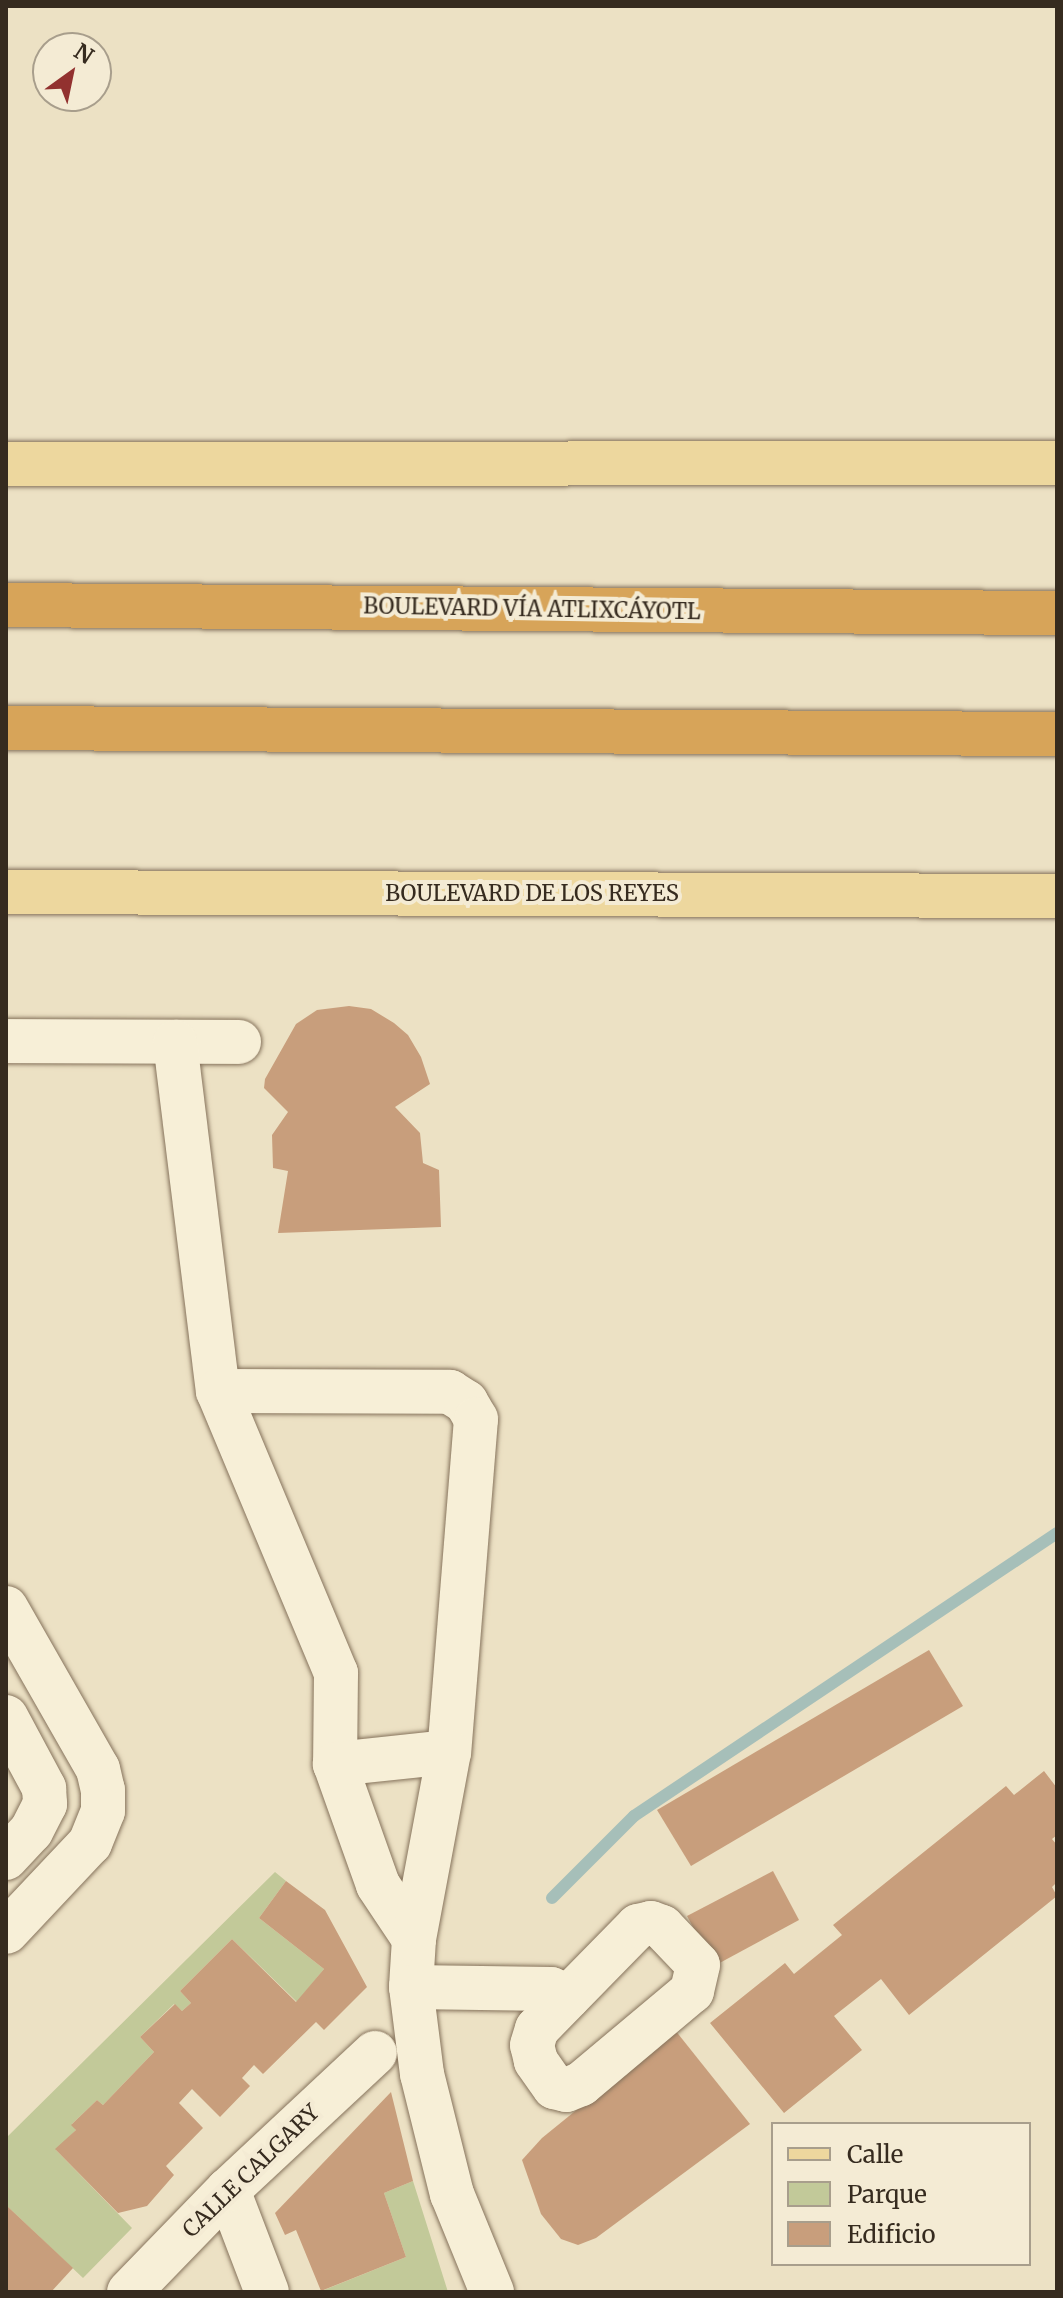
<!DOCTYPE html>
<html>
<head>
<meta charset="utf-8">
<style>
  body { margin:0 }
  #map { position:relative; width:1063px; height:2298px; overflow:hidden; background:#ece1c4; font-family:Merriweather,serif }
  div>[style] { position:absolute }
  .green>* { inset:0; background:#c2c999 }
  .stream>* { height:12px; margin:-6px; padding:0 6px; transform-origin:6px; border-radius:6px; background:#a6bfb9 }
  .building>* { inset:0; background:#c89e7c }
  .roads { filter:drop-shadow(0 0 2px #86735c) drop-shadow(0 0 2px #86735c) }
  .minor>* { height:44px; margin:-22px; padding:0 22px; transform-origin:22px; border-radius:22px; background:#f7efd7 }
  .major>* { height:44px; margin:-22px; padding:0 22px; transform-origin:22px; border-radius:22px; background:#edd79e }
  .highway>* { height:44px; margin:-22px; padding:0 22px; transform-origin:22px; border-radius:22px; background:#d7a459 }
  span { translate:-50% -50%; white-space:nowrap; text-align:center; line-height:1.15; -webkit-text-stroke:8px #f4ebd4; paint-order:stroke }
  .street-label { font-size:22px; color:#362b1f }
  .frame { position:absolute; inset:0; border:8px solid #362b1f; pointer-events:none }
  .legend { position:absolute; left:771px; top:2122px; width:260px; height:144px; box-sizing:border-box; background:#f4ebd4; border:2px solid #a89e8c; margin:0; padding:10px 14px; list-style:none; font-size:24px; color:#362b1f }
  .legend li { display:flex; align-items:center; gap:16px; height:40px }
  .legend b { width:40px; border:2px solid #a89e8c }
  .north { position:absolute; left:32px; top:32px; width:80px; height:80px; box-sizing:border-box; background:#f4ebd4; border:2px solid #a89e8c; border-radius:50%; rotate:33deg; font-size:22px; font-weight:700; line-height:32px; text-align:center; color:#362b1f }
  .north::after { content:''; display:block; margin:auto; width:28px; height:36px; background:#92312f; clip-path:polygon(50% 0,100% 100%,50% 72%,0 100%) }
</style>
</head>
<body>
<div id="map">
  <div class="green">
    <i style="clip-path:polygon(275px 1872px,286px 1881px,259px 1918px,324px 1969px,297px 2002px,232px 1939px,180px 1991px,191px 2003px,182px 2011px,174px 2004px,140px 2037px,154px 2052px,103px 2105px,97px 2100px,72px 2124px,76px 2130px,56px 2150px,132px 2228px,83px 2278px,6px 2205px,6px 2138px)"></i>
    <i style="clip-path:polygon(413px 2181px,448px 2292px,319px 2292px,406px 2257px,384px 2193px)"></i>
  </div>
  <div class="stream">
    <i style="left:552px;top:1898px;width:116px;rotate:-45deg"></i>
    <i style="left:634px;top:1816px;width:509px;rotate:-33.78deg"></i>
  </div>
  <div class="building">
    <i style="clip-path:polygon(349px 1006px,371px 1009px,394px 1023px,408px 1035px,421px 1057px,430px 1084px,395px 1107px,420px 1133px,423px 1163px,439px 1170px,441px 1227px,278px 1233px,288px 1171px,273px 1168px,272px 1135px,288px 1112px,264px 1088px,265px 1079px,296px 1024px,317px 1010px)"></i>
    <i style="clip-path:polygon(929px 1650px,963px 1706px,691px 1866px,657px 1810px)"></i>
    <i style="clip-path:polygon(1044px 1771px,1057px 1788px,1057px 1835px,1052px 1839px,1057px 1845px,1057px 1882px,1052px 1887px,1057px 1896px,909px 2015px,881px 1979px,834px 2016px,862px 2050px,784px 2113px,710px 2023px,785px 1963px,794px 1974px,842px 1935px,833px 1925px,1006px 1786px,1014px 1795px)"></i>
    <i style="clip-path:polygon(773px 1871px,799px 1920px,714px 1966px,687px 1916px)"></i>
    <i style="clip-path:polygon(286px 1881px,325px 1910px,367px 1987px,324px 2030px,316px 2022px,263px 2074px,254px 2065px,242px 2078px,250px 2086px,220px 2117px,192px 2089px,179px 2103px,203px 2128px,166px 2166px,174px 2175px,147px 2206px,118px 2213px,55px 2149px,76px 2130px,71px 2125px,97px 2100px,103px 2105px,154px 2052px,140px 2037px,175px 2004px,182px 2011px,191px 2003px,180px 1991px,232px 1939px,296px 2002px,324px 1969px,259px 1918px)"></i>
    <i style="clip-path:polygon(675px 2030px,750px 2124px,596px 2238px,578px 2245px,561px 2239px,541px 2214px,522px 2160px,542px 2138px)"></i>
    <i style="clip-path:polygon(391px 2092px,413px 2181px,384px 2193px,406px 2257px,321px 2291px,296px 2230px,285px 2235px,275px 2213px)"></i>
    <i style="clip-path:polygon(6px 2205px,73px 2268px,51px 2292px,6px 2292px)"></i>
  </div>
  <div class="roads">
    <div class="minor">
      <i style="left:6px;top:1041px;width:233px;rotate:0.2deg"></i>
      <i style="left:175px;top:1042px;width:352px;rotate:83deg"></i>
      <i style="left:218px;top:1391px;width:306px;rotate:67.3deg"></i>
      <i style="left:336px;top:1673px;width:91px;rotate:90.6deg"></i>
      <i style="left:335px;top:1764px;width:128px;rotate:70.4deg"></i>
      <i style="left:378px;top:1885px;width:65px;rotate:56.3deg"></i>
      <i style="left:414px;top:1939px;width:48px;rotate:93.6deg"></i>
      <i style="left:411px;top:1987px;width:88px;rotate:82.8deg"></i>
      <i style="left:422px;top:2074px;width:124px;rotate:76deg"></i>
      <i style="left:452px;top:2194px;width:106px;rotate:67.8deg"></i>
      <i style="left:218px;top:1391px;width:232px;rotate:0.2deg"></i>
      <i style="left:450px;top:1392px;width:19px;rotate:32deg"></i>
      <i style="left:466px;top:1402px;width:20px;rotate:60deg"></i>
      <i style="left:476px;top:1419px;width:334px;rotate:94.6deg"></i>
      <i style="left:449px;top:1752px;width:115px;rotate:174deg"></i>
      <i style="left:6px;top:1608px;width:185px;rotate:60.3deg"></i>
      <i style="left:98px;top:1769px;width:22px;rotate:77deg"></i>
      <i style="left:103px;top:1790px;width:21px;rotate:90deg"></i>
      <i style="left:103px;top:1811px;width:35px;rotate:112deg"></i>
      <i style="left:90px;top:1843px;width:122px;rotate:133.3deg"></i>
      <i style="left:6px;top:1717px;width:81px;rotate:61.8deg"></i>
      <i style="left:44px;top:1788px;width:16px;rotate:86deg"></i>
      <i style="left:45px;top:1804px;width:30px;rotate:117deg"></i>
      <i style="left:31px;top:1831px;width:37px;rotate:133deg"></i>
      <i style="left:651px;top:1923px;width:12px;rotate:20deg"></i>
      <i style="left:662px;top:1927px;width:52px;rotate:46.5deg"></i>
      <i style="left:698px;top:1965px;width:27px;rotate:103deg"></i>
      <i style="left:692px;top:1991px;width:145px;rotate:140deg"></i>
      <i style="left:581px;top:2084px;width:16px;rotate:158deg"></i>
      <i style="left:566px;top:2090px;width:12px;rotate:-166deg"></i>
      <i style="left:554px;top:2087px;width:32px;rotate:-125deg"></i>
      <i style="left:536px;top:2061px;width:16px;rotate:-104deg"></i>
      <i style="left:532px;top:2045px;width:17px;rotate:-73deg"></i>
      <i style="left:537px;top:2029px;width:144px;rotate:-45.6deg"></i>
      <i style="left:638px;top:1926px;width:13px;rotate:-13deg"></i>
      <i style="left:414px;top:1939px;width:190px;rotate:-79.4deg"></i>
      <i style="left:411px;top:1987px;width:140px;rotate:0.8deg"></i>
      <i style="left:551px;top:1989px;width:19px;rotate:25deg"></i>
      <i style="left:228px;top:2190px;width:109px;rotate:69.1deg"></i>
      <i style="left:129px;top:2292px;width:142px;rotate:-45.9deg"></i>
      <i style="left:228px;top:2190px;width:201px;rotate:-43deg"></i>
    </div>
    <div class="major">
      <i style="left:6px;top:464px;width:1051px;rotate:-0.05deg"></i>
      <i style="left:6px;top:892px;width:1051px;rotate:0.22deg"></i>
    </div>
    <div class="highway">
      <i style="left:6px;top:605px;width:1051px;rotate:0.44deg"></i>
      <i style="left:6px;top:728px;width:1051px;rotate:0.33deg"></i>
    </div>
  </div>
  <div class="street-label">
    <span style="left:532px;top:609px;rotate:1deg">BOULEVARD VÍA ATLIXCÁYOTL</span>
    <span style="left:532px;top:894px">BOULEVARD DE LOS REYES</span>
    <span style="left:251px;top:2171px;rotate:-44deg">CALLE CALGARY</span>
  </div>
  <div class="frame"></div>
  <ul class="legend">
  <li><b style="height:10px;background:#edd79e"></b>Calle</li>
  <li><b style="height:22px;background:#c2c999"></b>Parque</li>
  <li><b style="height:22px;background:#c89e7c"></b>Edificio</li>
  </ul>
  <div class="north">N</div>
</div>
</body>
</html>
